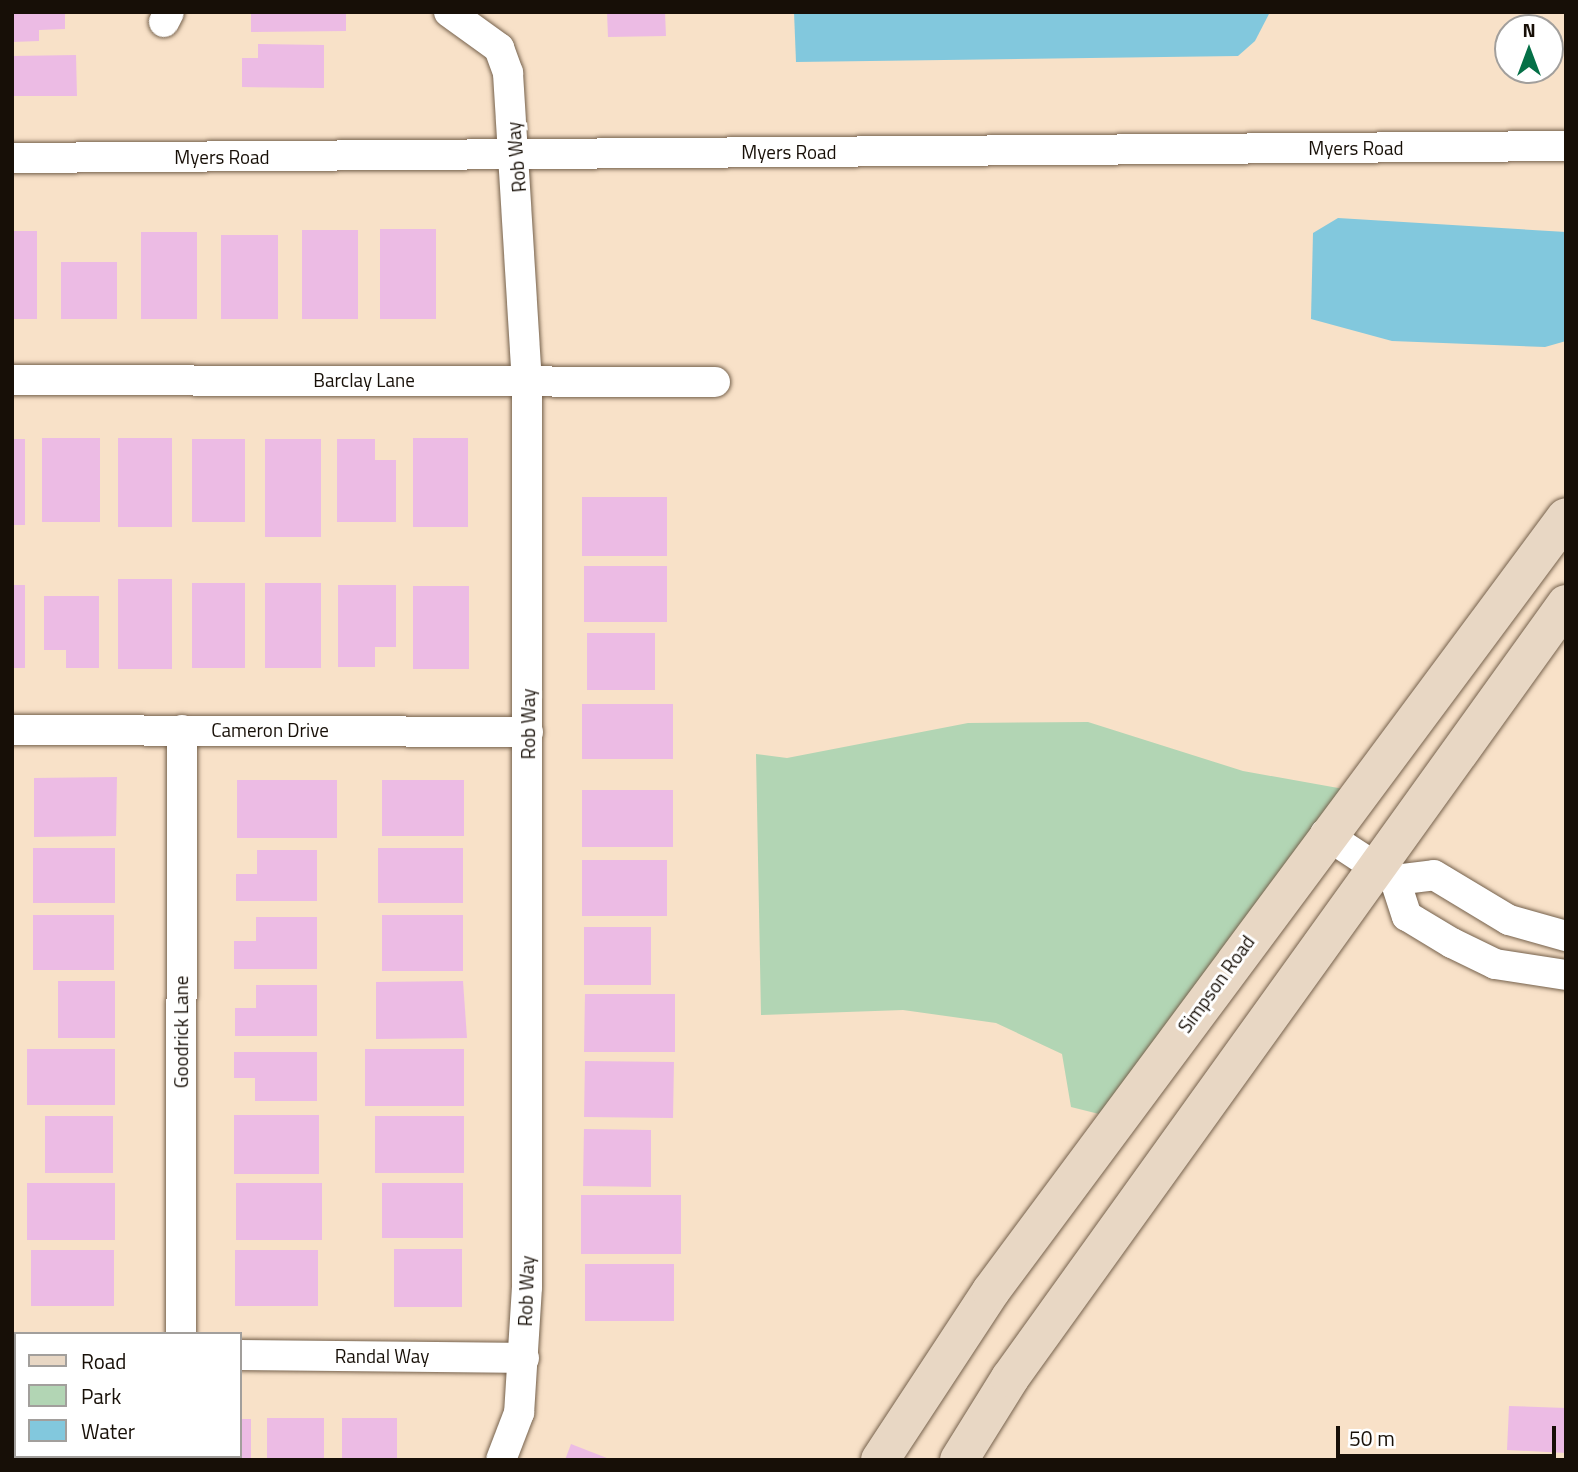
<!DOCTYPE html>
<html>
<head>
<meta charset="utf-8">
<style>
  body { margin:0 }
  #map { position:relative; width:1578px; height:1472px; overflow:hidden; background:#f8e1c8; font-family:"Titillium Web",sans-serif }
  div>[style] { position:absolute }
  .green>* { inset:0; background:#b2d5b4 }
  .water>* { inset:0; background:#82c8dd }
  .building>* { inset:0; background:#ecbbe4 }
  .roads { filter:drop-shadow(0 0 2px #75614c) drop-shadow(0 0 2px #75614c) }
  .minor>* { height:30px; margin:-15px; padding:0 15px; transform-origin:15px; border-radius:15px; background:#fff }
  .secondary>* { height:38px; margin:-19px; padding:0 19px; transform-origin:19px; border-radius:19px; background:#e8d7c4 }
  span { translate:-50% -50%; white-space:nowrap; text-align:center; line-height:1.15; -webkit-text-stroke:6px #fff; paint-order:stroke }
  .street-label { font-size:19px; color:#170f07 }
  .frame { position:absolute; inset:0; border:14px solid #170f07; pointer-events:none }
  .legend { position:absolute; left:14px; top:1332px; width:228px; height:126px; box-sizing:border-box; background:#fff; border:2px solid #a29f9c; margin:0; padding:9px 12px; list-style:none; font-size:21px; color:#170f07 }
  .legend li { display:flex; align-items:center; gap:14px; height:35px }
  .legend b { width:35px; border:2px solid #a29f9c }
  .north { position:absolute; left:1494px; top:14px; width:70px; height:70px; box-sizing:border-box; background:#fff; border:2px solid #a29f9c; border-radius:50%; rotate:0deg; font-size:19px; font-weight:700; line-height:28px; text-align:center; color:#170f07 }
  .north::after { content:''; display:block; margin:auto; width:24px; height:32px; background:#057047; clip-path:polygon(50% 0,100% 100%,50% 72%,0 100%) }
  .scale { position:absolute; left:1336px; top:1426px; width:220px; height:32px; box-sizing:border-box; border:4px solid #170f07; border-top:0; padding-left:9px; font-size:21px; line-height:24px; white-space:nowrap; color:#170f07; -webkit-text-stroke:5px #fff; paint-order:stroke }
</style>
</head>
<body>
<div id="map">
  <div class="green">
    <i style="clip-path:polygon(1088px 722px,1243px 771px,1366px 793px,1107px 1116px,1071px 1107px,1062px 1054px,996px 1023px,903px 1010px,761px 1015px,756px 754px,787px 758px,968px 723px)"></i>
  </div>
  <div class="water">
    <i style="clip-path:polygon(794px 12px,1270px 12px,1255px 41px,1238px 56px,796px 62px)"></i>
    <i style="clip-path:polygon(1338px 218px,1566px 232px,1566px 341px,1545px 347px,1392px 341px,1311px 319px,1313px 233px)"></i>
  </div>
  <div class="building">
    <i style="clip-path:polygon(12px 12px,65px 12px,65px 29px,39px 30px,39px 41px,12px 42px)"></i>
    <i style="clip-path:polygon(251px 12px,346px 12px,346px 31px,251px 32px)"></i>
    <i style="clip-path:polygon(607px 12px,665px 12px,666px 36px,608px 37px)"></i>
    <i style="clip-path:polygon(258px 44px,324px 45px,324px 88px,242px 87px,242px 58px,258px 58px)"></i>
    <i style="clip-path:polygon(76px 55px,77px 96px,12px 96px,12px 56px)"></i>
    <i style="clip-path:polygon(380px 229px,436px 229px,436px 319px,380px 319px)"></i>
    <i style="clip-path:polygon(302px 230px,358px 230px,358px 319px,302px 319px)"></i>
    <i style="clip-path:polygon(12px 231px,37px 231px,37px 319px,12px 319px)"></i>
    <i style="clip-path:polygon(141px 232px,197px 232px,197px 319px,141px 319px)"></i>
    <i style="clip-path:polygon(221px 235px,278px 235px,278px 319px,221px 319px)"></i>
    <i style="clip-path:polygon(61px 262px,117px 262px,117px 319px,61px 319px)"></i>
    <i style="clip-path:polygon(42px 438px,100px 438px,100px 522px,42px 522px)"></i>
    <i style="clip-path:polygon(118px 438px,172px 438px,172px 527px,118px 527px)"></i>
    <i style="clip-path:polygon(413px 438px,468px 438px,468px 527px,413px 527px)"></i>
    <i style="clip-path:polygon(12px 439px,25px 439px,25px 525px,12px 525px)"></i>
    <i style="clip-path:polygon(192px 439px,245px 439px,245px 522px,192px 522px)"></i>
    <i style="clip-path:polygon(265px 439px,321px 439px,321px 537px,265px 537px)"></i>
    <i style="clip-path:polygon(337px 439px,375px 439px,375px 460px,396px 460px,396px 522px,337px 522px)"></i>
    <i style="clip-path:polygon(582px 497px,667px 497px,667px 556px,582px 556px)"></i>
    <i style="clip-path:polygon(584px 566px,667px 566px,667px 622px,584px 622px)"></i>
    <i style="clip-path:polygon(118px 579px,172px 579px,172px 669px,118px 669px)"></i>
    <i style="clip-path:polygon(192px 583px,245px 583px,245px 668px,192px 668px)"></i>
    <i style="clip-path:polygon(265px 583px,321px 583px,321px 668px,265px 668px)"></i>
    <i style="clip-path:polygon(12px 585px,25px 585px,25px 668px,12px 668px)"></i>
    <i style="clip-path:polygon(338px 585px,396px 585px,396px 647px,375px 647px,375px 667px,338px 667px)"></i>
    <i style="clip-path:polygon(413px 586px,469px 586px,469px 669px,413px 669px)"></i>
    <i style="clip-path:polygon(44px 596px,99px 596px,99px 668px,66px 668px,66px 650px,44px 650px)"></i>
    <i style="clip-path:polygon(587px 633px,655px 633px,655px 690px,587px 690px)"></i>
    <i style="clip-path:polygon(582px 704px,673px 704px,673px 759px,582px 759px)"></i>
    <i style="clip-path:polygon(117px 777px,116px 836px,34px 837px,34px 778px)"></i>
    <i style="clip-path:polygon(237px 780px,337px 780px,337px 838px,237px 838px)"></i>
    <i style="clip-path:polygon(382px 780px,464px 780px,464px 836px,382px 836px)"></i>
    <i style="clip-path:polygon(582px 790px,673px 790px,673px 847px,582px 847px)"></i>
    <i style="clip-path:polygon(33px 848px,115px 848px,115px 903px,33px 903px)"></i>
    <i style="clip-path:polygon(378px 848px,463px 848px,463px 903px,378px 903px)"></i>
    <i style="clip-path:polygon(257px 850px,317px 850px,317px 901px,236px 901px,236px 874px,257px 874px)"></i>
    <i style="clip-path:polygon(582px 860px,667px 860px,667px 916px,582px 916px)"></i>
    <i style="clip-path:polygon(33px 915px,114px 915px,114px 970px,33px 970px)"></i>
    <i style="clip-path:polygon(382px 915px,463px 915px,463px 971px,382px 971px)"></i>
    <i style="clip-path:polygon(256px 917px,317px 917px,317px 969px,234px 969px,234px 941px,256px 941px)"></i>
    <i style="clip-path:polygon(584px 927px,651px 927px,651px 985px,584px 985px)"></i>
    <i style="clip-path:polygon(58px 981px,115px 981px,115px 1038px,58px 1038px)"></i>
    <i style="clip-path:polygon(463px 981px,467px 1038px,376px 1039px,376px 982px)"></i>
    <i style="clip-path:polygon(256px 985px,317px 985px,317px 1036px,235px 1036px,235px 1008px,256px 1008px)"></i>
    <i style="clip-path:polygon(585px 994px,675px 994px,675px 1052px,584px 1052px)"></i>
    <i style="clip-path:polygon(27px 1049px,115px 1049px,115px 1105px,27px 1105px)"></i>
    <i style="clip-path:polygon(365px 1049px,464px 1049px,464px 1106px,365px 1106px)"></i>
    <i style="clip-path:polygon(234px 1052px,317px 1052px,317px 1101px,255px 1101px,255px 1078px,234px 1078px)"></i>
    <i style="clip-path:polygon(585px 1061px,674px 1062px,673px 1118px,584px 1117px)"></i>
    <i style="clip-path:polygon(234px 1115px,319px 1115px,319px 1174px,234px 1174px)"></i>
    <i style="clip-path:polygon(45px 1116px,113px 1116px,113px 1173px,45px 1173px)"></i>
    <i style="clip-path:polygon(375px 1116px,464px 1116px,464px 1173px,375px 1173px)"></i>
    <i style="clip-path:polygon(584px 1129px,651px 1130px,651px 1187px,583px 1186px)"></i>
    <i style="clip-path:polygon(27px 1183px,115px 1183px,115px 1240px,27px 1240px)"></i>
    <i style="clip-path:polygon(236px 1183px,322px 1183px,322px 1240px,236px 1240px)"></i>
    <i style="clip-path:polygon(382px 1183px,463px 1183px,463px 1238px,382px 1238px)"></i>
    <i style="clip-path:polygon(581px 1195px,681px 1195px,681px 1254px,581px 1254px)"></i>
    <i style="clip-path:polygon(394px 1249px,462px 1249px,462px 1307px,394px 1307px)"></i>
    <i style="clip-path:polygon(31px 1250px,114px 1250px,114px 1306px,31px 1306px)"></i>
    <i style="clip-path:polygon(235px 1250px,318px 1250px,318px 1306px,235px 1306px)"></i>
    <i style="clip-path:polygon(585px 1264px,674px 1264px,674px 1321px,585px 1321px)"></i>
    <i style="clip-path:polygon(1509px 1406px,1566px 1408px,1566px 1453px,1507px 1450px)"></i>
    <i style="clip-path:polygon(12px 1418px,16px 1456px,29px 1460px,12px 1460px)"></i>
    <i style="clip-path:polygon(267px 1418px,324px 1418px,324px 1460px,267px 1460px)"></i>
    <i style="clip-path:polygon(342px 1418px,397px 1418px,397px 1460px,342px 1460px)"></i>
    <i style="clip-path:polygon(240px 1419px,251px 1419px,251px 1460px,192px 1460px,240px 1456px)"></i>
    <i style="clip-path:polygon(571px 1444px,612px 1460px,565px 1460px)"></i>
    <i style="clip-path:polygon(47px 1456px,104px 1456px,104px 1460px,47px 1460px)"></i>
    <i style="clip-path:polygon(124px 1456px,173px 1456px,173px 1460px,124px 1460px)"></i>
  </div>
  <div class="roads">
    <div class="minor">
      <i style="left:449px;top:12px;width:62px;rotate:35.8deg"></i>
      <i style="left:499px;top:48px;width:27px;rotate:70deg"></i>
      <i style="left:508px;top:73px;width:309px;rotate:86.5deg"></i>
      <i style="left:527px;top:381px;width:906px;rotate:90deg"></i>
      <i style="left:527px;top:1287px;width:126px;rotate:93.6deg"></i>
      <i style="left:519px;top:1413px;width:50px;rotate:111deg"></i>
      <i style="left:164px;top:22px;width:11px;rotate:-63deg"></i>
      <i style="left:12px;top:158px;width:1554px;rotate:-0.44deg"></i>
      <i style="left:12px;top:380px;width:703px;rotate:0.16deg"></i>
      <i style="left:12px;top:730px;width:516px;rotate:0.22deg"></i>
      <i style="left:1325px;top:834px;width:84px;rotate:33.3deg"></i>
      <i style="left:1395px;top:880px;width:38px;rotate:72deg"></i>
      <i style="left:1407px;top:916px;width:52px;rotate:31deg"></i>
      <i style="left:1452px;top:943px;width:48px;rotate:26deg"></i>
      <i style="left:1495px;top:964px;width:72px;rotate:8.8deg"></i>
      <i style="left:1395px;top:880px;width:39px;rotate:-7deg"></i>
      <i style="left:1434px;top:875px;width:87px;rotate:31deg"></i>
      <i style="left:1509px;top:920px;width:59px;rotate:15.7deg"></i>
      <i style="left:181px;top:1334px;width:604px;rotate:-89.91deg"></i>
      <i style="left:12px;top:1354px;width:4px"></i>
      <i style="left:240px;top:1355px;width:284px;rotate:0.6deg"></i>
    </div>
    <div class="secondary">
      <i style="left:880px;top:1460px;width:202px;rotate:-56.7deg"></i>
      <i style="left:991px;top:1291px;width:964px;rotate:-53.39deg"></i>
      <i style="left:959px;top:1460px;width:97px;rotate:-58.1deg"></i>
      <i style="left:1010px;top:1378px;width:953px;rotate:-54.31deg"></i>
    </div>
  </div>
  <div class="street-label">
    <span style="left:1356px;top:148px">Myers Road</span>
    <span style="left:789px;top:152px">Myers Road</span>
    <span style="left:222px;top:157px">Myers Road</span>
    <span style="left:516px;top:157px;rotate:-95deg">Rob Way</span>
    <span style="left:364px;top:380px">Barclay Lane</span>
    <span style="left:528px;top:724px;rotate:-90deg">Rob Way</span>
    <span style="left:270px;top:730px">Cameron Drive</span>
    <span style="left:1216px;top:984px;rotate:-54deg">Simpson Road</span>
    <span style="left:181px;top:1032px;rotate:-90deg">Goodrick Lane</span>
    <span style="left:526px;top:1291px;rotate:-88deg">Rob Way</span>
    <span style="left:382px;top:1356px">Randal Way</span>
  </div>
  <div class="frame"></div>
  <ul class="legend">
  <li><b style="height:9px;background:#e8d7c4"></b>Road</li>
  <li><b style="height:19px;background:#b2d5b4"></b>Park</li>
  <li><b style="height:19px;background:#82c8dd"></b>Water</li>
  </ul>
  <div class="north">N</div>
  <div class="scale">50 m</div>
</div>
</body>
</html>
